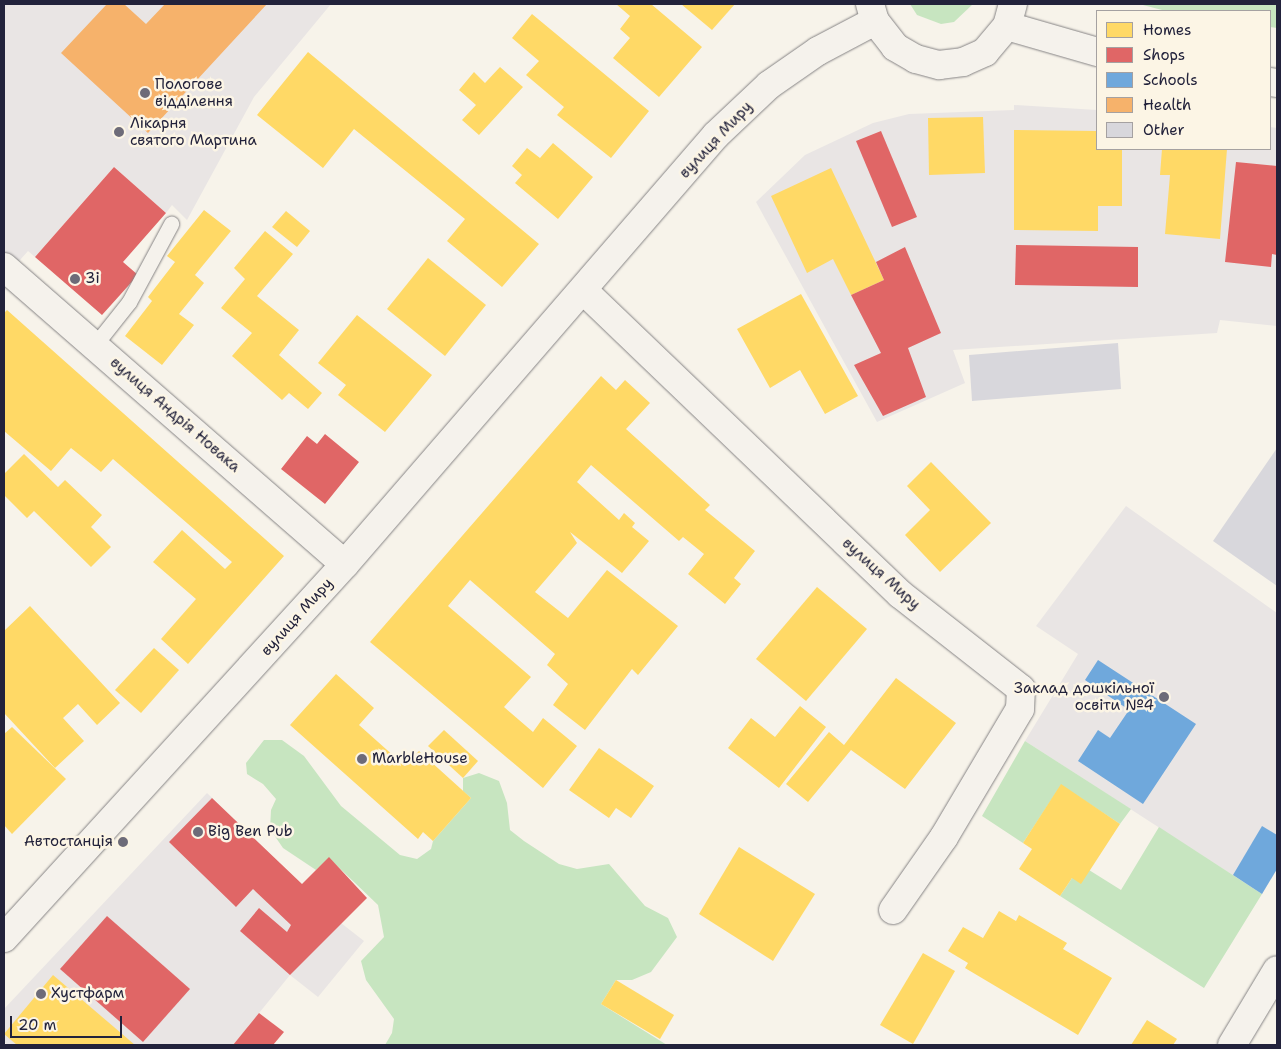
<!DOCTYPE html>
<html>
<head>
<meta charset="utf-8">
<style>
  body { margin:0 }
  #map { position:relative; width:1281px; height:1049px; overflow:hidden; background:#f7f3ea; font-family:"Shantell Sans",sans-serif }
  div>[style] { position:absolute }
  .built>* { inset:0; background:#e9e5e4 }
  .green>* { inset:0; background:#c7e5c0 }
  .homes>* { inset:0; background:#ffd966 }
  .shops>* { inset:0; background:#e06666 }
  .schools>* { inset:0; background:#6fa8dc }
  .health>* { inset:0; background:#f6b26b }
  .building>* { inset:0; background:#d8d7dc }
  .roads { filter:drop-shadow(0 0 1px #868485) drop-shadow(0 0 1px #868485) }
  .lane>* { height:15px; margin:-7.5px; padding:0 7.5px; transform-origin:7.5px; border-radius:7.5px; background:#f5f2ec }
  .street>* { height:28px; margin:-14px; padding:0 14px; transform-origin:14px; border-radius:14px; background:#f5f2ec }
  .secondary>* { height:28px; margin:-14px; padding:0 14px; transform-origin:14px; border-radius:14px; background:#f5f2ec }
  .primary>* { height:28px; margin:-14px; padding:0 14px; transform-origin:14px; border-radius:14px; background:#f5f2ec }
  .dots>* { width:14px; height:14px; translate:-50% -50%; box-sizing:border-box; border:2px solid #fcf5e5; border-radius:50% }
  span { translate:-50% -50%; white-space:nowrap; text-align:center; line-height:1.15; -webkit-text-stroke:5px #fcf5e5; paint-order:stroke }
  .poi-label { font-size:15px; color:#22223b }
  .left { translate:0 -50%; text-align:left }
  .right { translate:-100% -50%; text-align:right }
  .street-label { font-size:15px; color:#22223b }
  .frame { position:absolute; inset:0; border:5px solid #22223b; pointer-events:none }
  .legend { position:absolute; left:1096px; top:10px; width:175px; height:140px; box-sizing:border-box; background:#fcf5e5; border:1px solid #a5a1a1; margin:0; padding:6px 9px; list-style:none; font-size:15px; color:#22223b }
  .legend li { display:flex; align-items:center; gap:10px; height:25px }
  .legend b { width:25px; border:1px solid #a5a1a1 }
  .scale { position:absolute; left:10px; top:1016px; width:112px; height:22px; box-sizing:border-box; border:2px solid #22223b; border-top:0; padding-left:6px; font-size:15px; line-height:18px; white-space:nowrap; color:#22223b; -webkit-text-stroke:4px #fcf5e5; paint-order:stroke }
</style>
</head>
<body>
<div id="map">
  <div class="built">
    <i style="clip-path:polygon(4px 4px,331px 4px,254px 97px,187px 220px,172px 205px,166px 213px,114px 167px,35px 257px,28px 251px,4px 278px)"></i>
    <i style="clip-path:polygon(1014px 105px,1097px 110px,1097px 149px,1270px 149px,1270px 127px,1277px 128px,1277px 326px,1220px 320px,1217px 333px,953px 350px,965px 383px,877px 422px,756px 202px,805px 155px,873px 123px,909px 114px,1014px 110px)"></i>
    <i style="clip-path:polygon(1126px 506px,1277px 613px,1277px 869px,1262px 894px,1025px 741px,1078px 654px,1036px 626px)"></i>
    <i style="clip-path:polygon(207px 793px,341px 923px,364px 941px,318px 997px,290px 975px,233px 1045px,8px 1045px,4px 1042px,4px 1009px)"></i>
  </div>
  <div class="green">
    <i style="clip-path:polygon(910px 4px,973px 4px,954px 22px,941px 24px,917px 15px)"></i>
    <i style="clip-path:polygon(1139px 4px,1277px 4px,1277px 28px,1270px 27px,1270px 11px,1166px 11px)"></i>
    <i style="clip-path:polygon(264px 740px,282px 740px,304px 756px,341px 806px,400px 855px,417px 859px,431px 849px,433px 841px,471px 798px,463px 791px,463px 778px,479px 773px,499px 781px,507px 803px,510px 830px,524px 841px,559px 864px,577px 869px,609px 864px,645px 906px,668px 918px,677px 937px,651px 972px,632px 980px,616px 980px,601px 1004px,667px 1045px,385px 1045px,392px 1033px,394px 1019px,366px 980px,361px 961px,384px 937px,378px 905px,329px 858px,316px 870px,283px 848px,270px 829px,271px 810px,276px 799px,263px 784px,247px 774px,246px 763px)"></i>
    <i style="clip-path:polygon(1025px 741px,1131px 809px,1120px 824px,1061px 785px,1023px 843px,982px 816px)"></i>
    <i style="clip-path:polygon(1159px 827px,1262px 894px,1204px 988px,1060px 896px,1072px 878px,1089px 870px,1121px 890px)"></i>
  </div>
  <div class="homes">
    <i style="clip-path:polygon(616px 4px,651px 4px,702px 47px,659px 97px,613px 58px,630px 38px,620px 29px,630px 16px)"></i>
    <i style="clip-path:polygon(681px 4px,735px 4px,712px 30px)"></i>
    <i style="clip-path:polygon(532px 14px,649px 111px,611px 158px,557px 115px,564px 107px,526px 75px,539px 61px,512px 38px)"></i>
    <i style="clip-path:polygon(308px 52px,539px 244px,502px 287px,447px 241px,465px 219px,354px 129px,323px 168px,257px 115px)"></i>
    <i style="clip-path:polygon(500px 67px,523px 87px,479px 135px,462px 120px,476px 105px,459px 90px,474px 72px,485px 83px)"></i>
    <i style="clip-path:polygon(983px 117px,985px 173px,929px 175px,928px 118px)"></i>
    <i style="clip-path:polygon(1014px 130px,1097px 131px,1097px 149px,1122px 149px,1122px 206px,1098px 206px,1098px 231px,1014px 230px)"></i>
    <i style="clip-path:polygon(553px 143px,593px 177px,558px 219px,515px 183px,522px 175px,512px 166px,527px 148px,540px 158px)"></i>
    <i style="clip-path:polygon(1162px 149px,1227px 149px,1220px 239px,1165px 234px,1170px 175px,1160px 175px)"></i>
    <i style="clip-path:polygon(831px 168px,884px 280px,851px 295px,833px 259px,807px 273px,771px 196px)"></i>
    <i style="clip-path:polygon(204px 210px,231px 231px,195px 275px,204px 283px,179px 314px,194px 325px,162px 365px,125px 336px,152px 301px,148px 297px,175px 262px,167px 256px)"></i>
    <i style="clip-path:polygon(286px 211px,310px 231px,297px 247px,272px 227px)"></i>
    <i style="clip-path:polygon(265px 231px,293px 254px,257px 296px,299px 330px,279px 355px,322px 393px,308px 409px,289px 393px,282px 400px,232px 356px,252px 333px,221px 308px,245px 279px,234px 268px)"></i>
    <i style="clip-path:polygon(428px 258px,486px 305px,445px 356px,387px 309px)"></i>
    <i style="clip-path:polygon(801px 294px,858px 396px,825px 414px,800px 370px,770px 388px,737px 329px)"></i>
    <i style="clip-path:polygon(7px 310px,284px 556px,188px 664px,161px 639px,196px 599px,153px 562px,182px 530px,225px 569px,232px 562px,113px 459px,101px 472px,71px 448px,51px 471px,4px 431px,4px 313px)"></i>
    <i style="clip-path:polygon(357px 315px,432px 375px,385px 432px,338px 395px,346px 385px,318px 363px)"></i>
    <i style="clip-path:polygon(601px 376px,616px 390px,625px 380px,650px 403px,626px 429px,710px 505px,705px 510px,755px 551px,734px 578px,741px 584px,725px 604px,688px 574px,704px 554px,683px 537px,679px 541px,591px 465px,577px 482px,619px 520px,624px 513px,635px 523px,632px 527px,649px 541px,622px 573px,570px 532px,577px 543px,535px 592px,568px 618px,607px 570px,678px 626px,638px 675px,632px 669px,585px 730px,553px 705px,568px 684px,547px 665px,555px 654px,470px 580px,448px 606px,531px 677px,504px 707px,533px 732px,543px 718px,577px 746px,543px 788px,370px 642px)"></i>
    <i style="clip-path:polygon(24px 454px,58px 487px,65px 480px,102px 515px,91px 527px,111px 547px,91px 567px,34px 511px,27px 518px,4px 495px,4px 474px)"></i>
    <i style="clip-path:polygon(931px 462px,991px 523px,940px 572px,905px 535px,930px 510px,907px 486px)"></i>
    <i style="clip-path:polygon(817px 587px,867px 629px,806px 701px,756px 659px)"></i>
    <i style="clip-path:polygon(30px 606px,120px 703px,97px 725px,78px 704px,63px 718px,84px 741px,55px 768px,4px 713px,4px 631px)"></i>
    <i style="clip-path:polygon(154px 648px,179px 670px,141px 713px,115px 690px)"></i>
    <i style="clip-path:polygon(336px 674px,374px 708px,359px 725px,405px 766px,419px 751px,471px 798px,433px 841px,423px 832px,418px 839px,290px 725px)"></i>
    <i style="clip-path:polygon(896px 678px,956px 723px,905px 789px,851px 750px,808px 802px,786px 784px,829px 732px,844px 745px)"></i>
    <i style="clip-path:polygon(800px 706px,826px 727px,779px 788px,728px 748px,751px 718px,775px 737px)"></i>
    <i style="clip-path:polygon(12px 727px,66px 779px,12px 834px,4px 825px,4px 734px)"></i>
    <i style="clip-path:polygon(444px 730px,478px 761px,463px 778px,428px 746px)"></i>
    <i style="clip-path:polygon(599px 748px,654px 786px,631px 818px,616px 808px,609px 818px,569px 790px)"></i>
    <i style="clip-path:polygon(1061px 784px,1120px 824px,1081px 884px,1072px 878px,1060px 896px,1019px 869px,1032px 849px,1023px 843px)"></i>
    <i style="clip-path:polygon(739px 847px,815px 894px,773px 961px,699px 914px)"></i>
    <i style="clip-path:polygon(999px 911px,1016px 921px,1019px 915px,1067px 943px,1063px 949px,1112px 978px,1078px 1035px,965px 968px,968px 963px,948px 951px,963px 927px,983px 938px)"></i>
    <i style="clip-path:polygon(923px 953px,955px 971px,913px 1044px,880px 1025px)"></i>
    <i style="clip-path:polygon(53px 975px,135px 1045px,17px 1045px,4px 1034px)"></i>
    <i style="clip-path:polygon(616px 980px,674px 1015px,660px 1039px,601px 1004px)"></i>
    <i style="clip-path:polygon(1147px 1020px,1177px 1039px,1173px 1045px,1131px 1045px)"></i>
  </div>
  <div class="shops">
    <i style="clip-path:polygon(881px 131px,917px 217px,892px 227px,856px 141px)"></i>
    <i style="clip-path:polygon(1236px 162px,1277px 166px,1277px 255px,1272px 254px,1271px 267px,1225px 262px)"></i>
    <i style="clip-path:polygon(114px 167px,166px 213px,123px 262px,138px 275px,102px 315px,35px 257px)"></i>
    <i style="clip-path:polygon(1016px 245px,1138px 247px,1138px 287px,1015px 285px)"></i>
    <i style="clip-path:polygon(905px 247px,941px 333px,908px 348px,926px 397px,883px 416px,854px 365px,881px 353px,851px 295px,884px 280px,876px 262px)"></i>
    <i style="clip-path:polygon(325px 434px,359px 462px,325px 504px,281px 469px,307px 436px,317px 444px)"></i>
    <i style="clip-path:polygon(212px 798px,302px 884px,329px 857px,367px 898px,290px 975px,240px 931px,259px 908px,287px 932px,291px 925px,253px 889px,236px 907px,169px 842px)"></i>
    <i style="clip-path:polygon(107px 916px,190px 989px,143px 1042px,60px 969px)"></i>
    <i style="clip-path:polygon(259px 1013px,284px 1032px,273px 1045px,233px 1045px)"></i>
  </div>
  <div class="schools">
    <i style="clip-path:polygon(1098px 660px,1196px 724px,1143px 804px,1078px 761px,1098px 730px,1110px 738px,1129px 710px,1085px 680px)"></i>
    <i style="clip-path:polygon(1262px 826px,1277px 835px,1277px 869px,1262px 894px,1233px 875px)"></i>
  </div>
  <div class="health">
    <i style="clip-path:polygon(107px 4px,124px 4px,146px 24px,165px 4px,267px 4px,148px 133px,61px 53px)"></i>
  </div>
  <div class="building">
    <i style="clip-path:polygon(1118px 343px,1121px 389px,972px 401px,969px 355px)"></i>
    <i style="clip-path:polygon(1277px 448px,1277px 586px,1213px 541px)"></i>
  </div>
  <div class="roads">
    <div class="lane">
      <i style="left:94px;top:346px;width:56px;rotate:-51.5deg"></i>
      <i style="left:129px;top:302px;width:89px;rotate:-61.7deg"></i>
    </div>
    <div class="street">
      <i style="left:4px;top:267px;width:452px;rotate:41.1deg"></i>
      <i style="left:584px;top:291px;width:438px;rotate:43.8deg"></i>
      <i style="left:900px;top:594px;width:154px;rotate:38.1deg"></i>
      <i style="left:1021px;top:689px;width:20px;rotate:93deg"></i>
      <i style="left:1020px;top:709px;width:149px;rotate:120.7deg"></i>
      <i style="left:944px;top:837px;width:89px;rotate:124.9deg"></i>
      <i style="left:1232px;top:1045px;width:87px;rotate:-59deg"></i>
    </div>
    <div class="secondary">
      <i style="left:4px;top:938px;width:506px;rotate:-47.64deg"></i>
      <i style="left:345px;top:564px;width:567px;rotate:-49.15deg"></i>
      <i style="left:716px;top:135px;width:73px;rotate:-43.3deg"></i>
      <i style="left:769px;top:85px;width:60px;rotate:-34.8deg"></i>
      <i style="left:818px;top:51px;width:64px;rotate:-27.8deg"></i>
    </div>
    <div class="primary">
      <i style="left:870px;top:4px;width:18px;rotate:74deg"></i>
      <i style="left:875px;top:21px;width:33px;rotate:52deg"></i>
      <i style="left:895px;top:47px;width:24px;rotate:30deg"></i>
      <i style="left:916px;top:59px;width:24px;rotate:15deg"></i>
      <i style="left:939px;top:65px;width:24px;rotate:-7deg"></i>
      <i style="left:963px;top:62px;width:24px;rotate:-24deg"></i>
      <i style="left:985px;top:52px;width:34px;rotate:-50deg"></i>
      <i style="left:1007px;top:26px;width:23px;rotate:-75deg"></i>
      <i style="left:1007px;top:26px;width:94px;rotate:16.1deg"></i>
      <i style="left:1270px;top:82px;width:7px;rotate:8deg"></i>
    </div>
  </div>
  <div class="dots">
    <i style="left:145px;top:93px;background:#6d6b78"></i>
    <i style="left:119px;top:132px;background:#6d6b78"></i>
    <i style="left:75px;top:279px;background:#6d6b78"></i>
    <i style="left:1164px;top:697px;background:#6d6b78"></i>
    <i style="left:362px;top:759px;background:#6d6b78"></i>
    <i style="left:198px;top:832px;background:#6d6b78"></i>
    <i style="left:123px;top:842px;background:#6d6b78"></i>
    <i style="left:41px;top:994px;background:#6d6b78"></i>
  </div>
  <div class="poi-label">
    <span class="left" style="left:155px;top:93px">Пологове<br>відділення</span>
    <span class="left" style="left:130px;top:132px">Лікарня<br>святого Мартина</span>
    <span class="left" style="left:85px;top:279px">3і</span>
    <span class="right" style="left:1154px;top:697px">Заклад дошкільної<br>освіти №4</span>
    <span class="left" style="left:372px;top:759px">MarbleHouse</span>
    <span class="left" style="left:208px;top:832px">Big Ben Pub</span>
    <span class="right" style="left:113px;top:842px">Автостанція</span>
    <span class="left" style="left:51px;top:994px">Хустфарм</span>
  </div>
  <div class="street-label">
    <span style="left:716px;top:140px;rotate:-47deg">вулиця Миру</span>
    <span style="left:175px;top:415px;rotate:41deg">вулиця Андрія Новака</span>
    <span style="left:881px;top:574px;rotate:42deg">вулиця Миру</span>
    <span style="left:297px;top:617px;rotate:-48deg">вулиця Миру</span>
  </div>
  <div class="frame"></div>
  <ul class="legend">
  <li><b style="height:14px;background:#ffd966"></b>Homes</li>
  <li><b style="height:14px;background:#e06666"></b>Shops</li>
  <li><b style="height:14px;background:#6fa8dc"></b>Schools</li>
  <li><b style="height:14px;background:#f6b26b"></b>Health</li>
  <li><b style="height:14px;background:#d8d7dc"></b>Other</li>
  </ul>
  <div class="scale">20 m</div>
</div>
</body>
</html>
